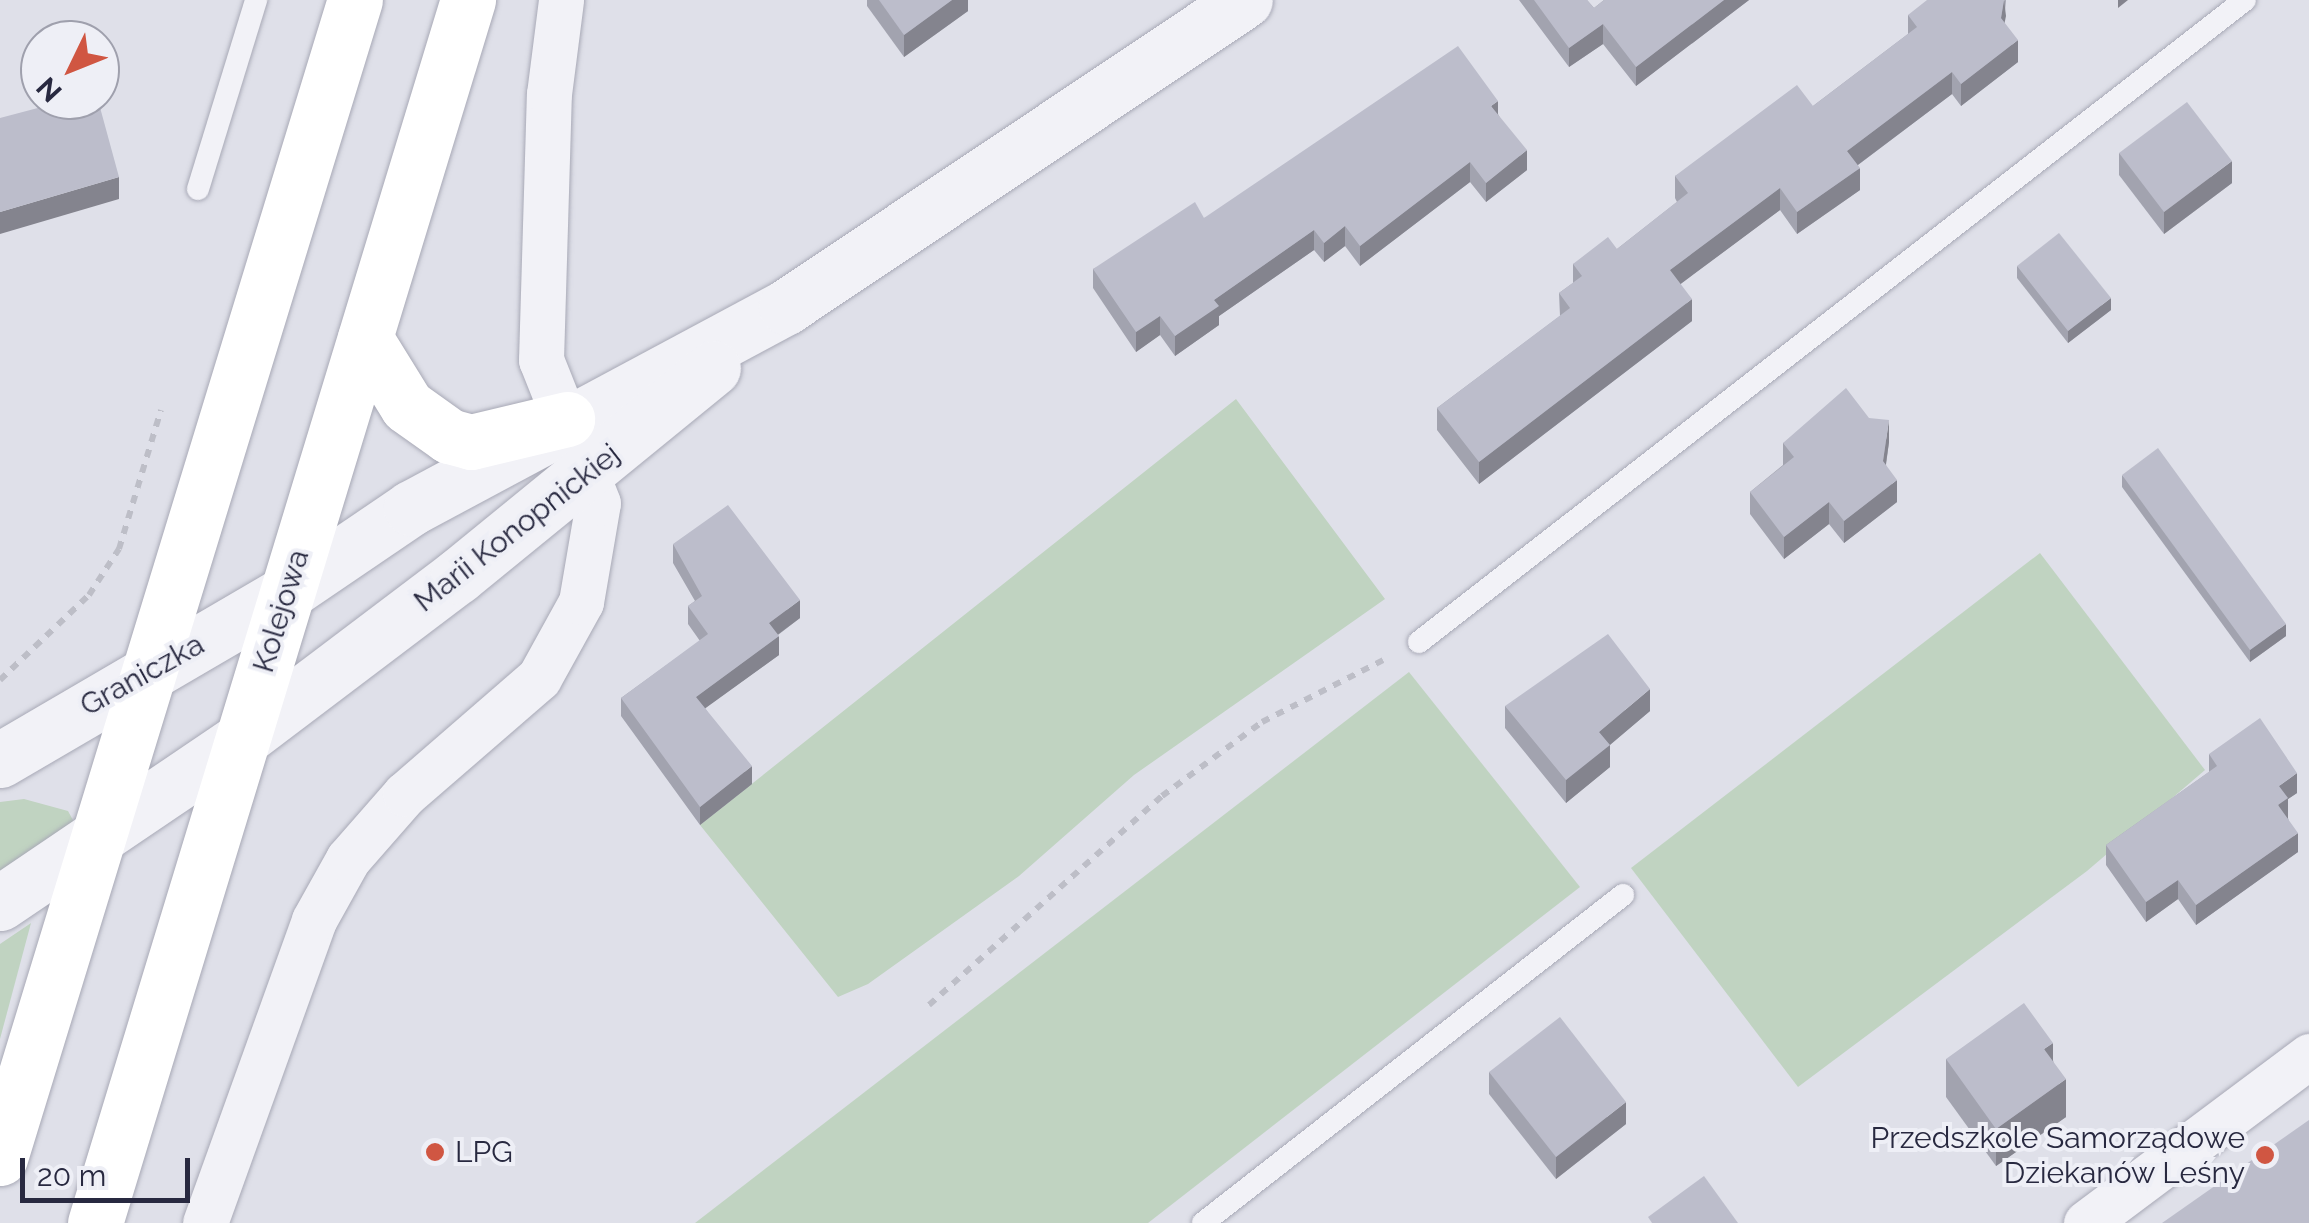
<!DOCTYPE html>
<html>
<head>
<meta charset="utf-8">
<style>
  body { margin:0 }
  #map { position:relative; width:2309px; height:1223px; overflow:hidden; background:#dfe0e9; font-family:Raleway,sans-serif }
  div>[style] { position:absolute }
  .green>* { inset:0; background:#c0d3c1 }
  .path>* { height:6px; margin-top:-3px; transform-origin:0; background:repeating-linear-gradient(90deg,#bdbec7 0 8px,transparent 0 16px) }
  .roads { filter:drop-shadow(0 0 2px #a8a9b6) drop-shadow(0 0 2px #a8a9b6) }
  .service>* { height:22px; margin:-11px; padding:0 11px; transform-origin:11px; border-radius:11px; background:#f2f2f7 }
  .minor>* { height:45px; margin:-22.5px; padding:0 22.5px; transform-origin:22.5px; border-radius:22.5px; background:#f2f2f7 }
  .tertiary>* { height:55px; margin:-27.5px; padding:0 27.5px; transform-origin:27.5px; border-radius:27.5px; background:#f2f2f7 }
  .trunk>* { height:55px; margin:-27.5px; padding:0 27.5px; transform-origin:27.5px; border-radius:27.5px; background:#fff }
  .wall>* { inset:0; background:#a2a3af }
  .shaded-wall>* { inset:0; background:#84848e }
  .building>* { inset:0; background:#bcbdcb }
  .dots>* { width:28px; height:28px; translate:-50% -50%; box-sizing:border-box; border:5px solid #eeeff6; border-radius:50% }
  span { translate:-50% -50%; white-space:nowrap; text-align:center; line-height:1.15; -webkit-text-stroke:8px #eeeff6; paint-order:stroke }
  .street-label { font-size:30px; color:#282940 }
  .poi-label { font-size:30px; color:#282940 }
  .right { translate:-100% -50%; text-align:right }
  .left { translate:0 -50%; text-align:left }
  .north { position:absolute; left:20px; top:20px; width:100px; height:100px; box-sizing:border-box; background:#eeeff6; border:2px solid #9fa0ad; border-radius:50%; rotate:227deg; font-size:28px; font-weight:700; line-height:40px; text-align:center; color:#282940 }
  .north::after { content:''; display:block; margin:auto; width:35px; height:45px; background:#d05642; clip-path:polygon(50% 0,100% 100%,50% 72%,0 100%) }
  .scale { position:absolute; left:20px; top:1158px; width:170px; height:45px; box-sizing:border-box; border:5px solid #282940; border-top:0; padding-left:12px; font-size:30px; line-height:35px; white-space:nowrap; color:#282940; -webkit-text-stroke:8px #eeeff6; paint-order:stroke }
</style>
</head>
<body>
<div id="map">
  <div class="green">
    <i style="clip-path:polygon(1236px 399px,1385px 599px,1134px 775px,1019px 876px,868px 984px,838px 997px,700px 825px)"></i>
    <i style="clip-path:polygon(2040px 553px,2205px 770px,2087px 871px,1798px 1087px,1631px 868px)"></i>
    <i style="clip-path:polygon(1409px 672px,1580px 887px,1148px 1223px,695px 1223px)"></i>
    <i style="clip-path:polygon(24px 799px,68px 811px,74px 822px,0 874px,0 802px)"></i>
    <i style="clip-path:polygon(31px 923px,0 1039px,0 944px)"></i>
  </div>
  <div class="path">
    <i style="left:0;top:680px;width:123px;rotate:-43.7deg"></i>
    <i style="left:89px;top:595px;width:55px;rotate:-56.9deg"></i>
    <i style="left:119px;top:549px;width:145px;rotate:-73.2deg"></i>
    <i style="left:929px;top:1005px;width:313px;rotate:-41.9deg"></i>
    <i style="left:1162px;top:796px;width:124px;rotate:-36.5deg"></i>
    <i style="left:1262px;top:722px;width:136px;rotate:-27.1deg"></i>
  </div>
  <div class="roads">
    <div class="service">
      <i style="left:198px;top:189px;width:198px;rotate:-72.9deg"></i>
      <i style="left:1419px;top:642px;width:1046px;rotate:-37.86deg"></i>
      <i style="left:1203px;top:1223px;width:533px;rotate:-37.99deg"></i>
    </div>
    <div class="minor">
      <i style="left:205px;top:1223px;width:322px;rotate:-70.2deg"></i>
      <i style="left:314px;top:920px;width:70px;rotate:-60.9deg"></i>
      <i style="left:348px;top:859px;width:86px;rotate:-48.8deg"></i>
      <i style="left:405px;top:794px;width:177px;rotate:-40.9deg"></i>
      <i style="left:539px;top:678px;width:87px;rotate:-61.1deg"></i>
      <i style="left:581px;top:602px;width:100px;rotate:-80.3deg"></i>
      <i style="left:598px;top:503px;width:154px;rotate:-111.7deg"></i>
      <i style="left:541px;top:360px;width:266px;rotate:-88.3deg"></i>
      <i style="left:549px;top:94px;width:95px;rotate:-82.7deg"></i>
      <i style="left:2086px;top:1223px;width:279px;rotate:-36.8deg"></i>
    </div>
    <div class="tertiary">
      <i style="left:0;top:760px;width:331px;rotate:-30.3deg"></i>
      <i style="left:286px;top:593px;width:151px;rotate:-34.2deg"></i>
      <i style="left:411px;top:508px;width:425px;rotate:-28.2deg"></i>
      <i style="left:786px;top:307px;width:552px;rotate:-33.78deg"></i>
      <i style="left:0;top:903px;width:291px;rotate:-34.1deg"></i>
      <i style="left:241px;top:740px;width:272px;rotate:-37.1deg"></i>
      <i style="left:458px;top:576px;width:329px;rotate:-39.2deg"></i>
    </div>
    <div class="trunk">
      <i style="left:365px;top:338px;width:80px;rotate:58.3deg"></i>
      <i style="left:407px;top:406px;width:52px;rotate:35.5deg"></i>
      <i style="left:449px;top:436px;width:23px;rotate:15deg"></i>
      <i style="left:471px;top:442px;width:99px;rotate:-13.5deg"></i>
      <i style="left:0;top:1158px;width:1211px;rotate:-72.96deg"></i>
      <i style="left:95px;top:1223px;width:1279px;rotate:-73.04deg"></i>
    </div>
  </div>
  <div class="wall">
    <i style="clip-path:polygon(867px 0,968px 0,968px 11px,904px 57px,867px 6px)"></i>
    <i style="clip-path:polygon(1519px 0,1587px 0,1594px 8px,1604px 0,1749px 0,1636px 86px,1603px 44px,1569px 67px)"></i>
    <i style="clip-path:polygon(2006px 0,2004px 22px,2018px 62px,1961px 106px,1952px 94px,1858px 165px,1860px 190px,1797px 234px,1780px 210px,1680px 284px,1692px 321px,1479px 484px,1437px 430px,1437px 408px,1560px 316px,1559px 293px,1573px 283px,1573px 264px,1617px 249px,1677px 202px,1675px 198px,1675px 176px,1813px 106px,1908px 34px,1908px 15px)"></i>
    <i style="clip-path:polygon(1498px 114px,1527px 170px,1486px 202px,1470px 182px,1360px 266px,1345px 246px,1324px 262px,1314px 250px,1219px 316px,1219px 325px,1175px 356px,1160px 335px,1136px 352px,1093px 288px,1093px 269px,1204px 218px)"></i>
    <i style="clip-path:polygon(2119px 153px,2232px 183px,2164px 234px,2119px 175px)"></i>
    <i style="clip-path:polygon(2017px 266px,2111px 310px,2068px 343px,2017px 278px)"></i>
    <i style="clip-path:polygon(1869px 418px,1889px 442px,1886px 465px,1897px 502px,1844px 543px,1829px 524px,1784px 559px,1750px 514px,1750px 492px,1783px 465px,1783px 443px)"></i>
    <i style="clip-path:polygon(2122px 475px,2286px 636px,2250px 662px,2122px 487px)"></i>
    <i style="clip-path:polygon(673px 544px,800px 618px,778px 635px,779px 655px,705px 708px,752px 784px,700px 825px,621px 716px,621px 698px,700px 641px,688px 624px,688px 606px,695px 601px,673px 563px)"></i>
    <i style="clip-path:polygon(1505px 706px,1650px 711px,1610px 745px,1610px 767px,1566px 803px,1505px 728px)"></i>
    <i style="clip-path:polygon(2209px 754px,2297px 793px,2288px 799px,2288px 818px,2298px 852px,2196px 925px,2178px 899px,2146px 922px,2106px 865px,2106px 845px,2209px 772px)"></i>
    <i style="clip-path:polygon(1946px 1059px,2053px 1060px,2066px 1117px,1996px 1166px,1946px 1097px)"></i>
    <i style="clip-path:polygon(1489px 1072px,1626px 1124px,1556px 1179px,1489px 1094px)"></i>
  </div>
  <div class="shaded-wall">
    <i style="clip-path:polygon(952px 0,968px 0,968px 11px,904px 57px,904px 35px)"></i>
    <i style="clip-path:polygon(1724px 0,1749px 0,1636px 86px,1636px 67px)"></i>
    <i style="clip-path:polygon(2004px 0,2006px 16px,2001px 40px,2001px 18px)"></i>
    <i style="clip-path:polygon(2118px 0,2128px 0,2118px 8px)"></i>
    <i style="clip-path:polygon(1603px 24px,1603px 44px,1569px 67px,1569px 48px)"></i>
    <i style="clip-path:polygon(2018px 40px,2018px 62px,1961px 106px,1961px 84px)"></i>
    <i style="clip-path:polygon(1952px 72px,1952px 94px,1847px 173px,1847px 151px)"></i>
    <i style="clip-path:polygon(1498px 101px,1498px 120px,1491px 106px)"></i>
    <i style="clip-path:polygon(1527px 150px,1527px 170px,1486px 202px,1486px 183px)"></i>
    <i style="clip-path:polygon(2232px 161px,2232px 183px,2164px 234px,2164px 212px)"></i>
    <i style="clip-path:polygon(1470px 162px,1470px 182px,1360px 266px,1360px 246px)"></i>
    <i style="clip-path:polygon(1860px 168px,1860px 190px,1797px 234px,1797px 212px)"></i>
    <i style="clip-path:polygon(119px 177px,119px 199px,0 234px,0 212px)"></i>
    <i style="clip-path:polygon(1780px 188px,1780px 210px,1670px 292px,1670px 270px)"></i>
    <i style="clip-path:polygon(1345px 226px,1345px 246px,1324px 262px,1324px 243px)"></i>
    <i style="clip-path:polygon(1314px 230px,1314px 250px,1219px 316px,1219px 325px,1175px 356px,1175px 336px,1214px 300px)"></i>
    <i style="clip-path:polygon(2111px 298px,2111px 310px,2068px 343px,2068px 331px)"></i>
    <i style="clip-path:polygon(1692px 299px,1692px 321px,1479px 484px,1479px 462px)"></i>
    <i style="clip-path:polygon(1160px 316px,1160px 335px,1136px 352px,1136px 332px)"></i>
    <i style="clip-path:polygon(1889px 420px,1889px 442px,1883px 484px,1883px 461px)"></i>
    <i style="clip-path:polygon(1897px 480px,1897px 502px,1844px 543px,1844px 521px)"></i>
    <i style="clip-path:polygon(1829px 502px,1829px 524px,1784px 559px,1784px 537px)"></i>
    <i style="clip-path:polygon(800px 600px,800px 618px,769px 641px,769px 623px)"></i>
    <i style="clip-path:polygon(2286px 624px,2286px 636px,2250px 662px,2250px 650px)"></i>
    <i style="clip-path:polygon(779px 636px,779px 655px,696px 715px,696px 697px)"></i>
    <i style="clip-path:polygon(1650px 689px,1650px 711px,1605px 749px,1610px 745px,1610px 767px,1566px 803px,1566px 780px,1599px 732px)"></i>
    <i style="clip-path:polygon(752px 766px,752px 784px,700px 825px,700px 807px)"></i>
    <i style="clip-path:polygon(2297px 773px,2297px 793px,2288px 799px,2288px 818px,2278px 825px,2279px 786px)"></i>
    <i style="clip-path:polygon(2298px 833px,2298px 852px,2196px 925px,2196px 905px)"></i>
    <i style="clip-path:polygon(2178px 880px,2178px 899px,2146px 922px,2146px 902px)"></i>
    <i style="clip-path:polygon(2053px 1043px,2053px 1080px,2044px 1049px)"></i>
    <i style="clip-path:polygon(2066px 1079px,2066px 1117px,1996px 1166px,1996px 1129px)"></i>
    <i style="clip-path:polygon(1626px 1102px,1626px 1124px,1556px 1179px,1556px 1157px)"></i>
  </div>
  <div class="building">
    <i style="clip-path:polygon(879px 0,952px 0,904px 35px)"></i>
    <i style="clip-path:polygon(1534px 0,1587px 0,1594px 8px,1604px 0,1724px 0,1636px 67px,1603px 24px,1569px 48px)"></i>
    <i style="clip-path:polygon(1927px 0,2004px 0,2001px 18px,2018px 40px,1961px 84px,1952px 72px,1847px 151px,1860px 168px,1797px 212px,1780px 188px,1670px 270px,1692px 299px,1479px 462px,1437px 408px,1570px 308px,1559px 293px,1582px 276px,1573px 264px,1608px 237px,1617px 249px,1688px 193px,1675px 176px,1797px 85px,1813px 106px,1917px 27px,1908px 15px)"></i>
    <i style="clip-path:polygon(1458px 46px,1498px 101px,1491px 106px,1527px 150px,1486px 183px,1470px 162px,1360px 246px,1345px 226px,1324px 243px,1314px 230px,1214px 300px,1219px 306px,1175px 336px,1160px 316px,1136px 332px,1093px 269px,1195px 202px,1204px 218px)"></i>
    <i style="clip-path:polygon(68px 100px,98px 100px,119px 177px,0 212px,0 118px)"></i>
    <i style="clip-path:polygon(2187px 102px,2232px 161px,2164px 212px,2119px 153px)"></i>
    <i style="clip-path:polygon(2059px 233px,2111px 298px,2068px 331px,2017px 266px)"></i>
    <i style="clip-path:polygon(1846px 388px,1869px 418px,1889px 420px,1883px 461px,1897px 480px,1844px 521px,1829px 502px,1784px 537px,1750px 492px,1794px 457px,1783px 443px)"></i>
    <i style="clip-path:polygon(2158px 448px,2286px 624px,2250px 650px,2122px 475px)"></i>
    <i style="clip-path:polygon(728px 505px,800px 600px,769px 623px,779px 636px,696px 697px,752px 766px,700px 807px,621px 698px,708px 634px,688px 606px,702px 596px,673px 544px)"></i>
    <i style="clip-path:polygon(1608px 634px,1650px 689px,1599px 732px,1610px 745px,1566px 780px,1505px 706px)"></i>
    <i style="clip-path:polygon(2260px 718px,2297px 773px,2279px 786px,2288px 798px,2278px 805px,2298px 833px,2196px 905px,2178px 880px,2146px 902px,2106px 845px,2217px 766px,2209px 754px)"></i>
    <i style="clip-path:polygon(2024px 1003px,2053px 1043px,2044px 1049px,2066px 1079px,1996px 1129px,1946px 1059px)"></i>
    <i style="clip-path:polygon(1560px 1017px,1626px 1102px,1556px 1157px,1489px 1072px)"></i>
    <i style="clip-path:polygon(2309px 1120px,2309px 1223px,2162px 1223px)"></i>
    <i style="clip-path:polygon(1704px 1176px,1738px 1223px,1652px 1223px,1648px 1217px)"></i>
  </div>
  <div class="dots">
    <i style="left:435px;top:1152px;background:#d05642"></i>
    <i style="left:2265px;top:1155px;background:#d05642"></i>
  </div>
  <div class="street-label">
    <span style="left:517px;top:528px;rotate:-38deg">Marii Konopnickiej</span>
    <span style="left:281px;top:611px;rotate:-73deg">Kolejowa</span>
    <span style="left:142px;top:675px;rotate:-29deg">Graniczka</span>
  </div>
  <div class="poi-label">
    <span class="right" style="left:2245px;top:1155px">Przedszkole Samorządowe<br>Dziekanów Leśny</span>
    <span class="left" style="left:455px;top:1152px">LPG</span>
  </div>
  <div class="north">N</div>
  <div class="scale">20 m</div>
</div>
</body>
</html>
